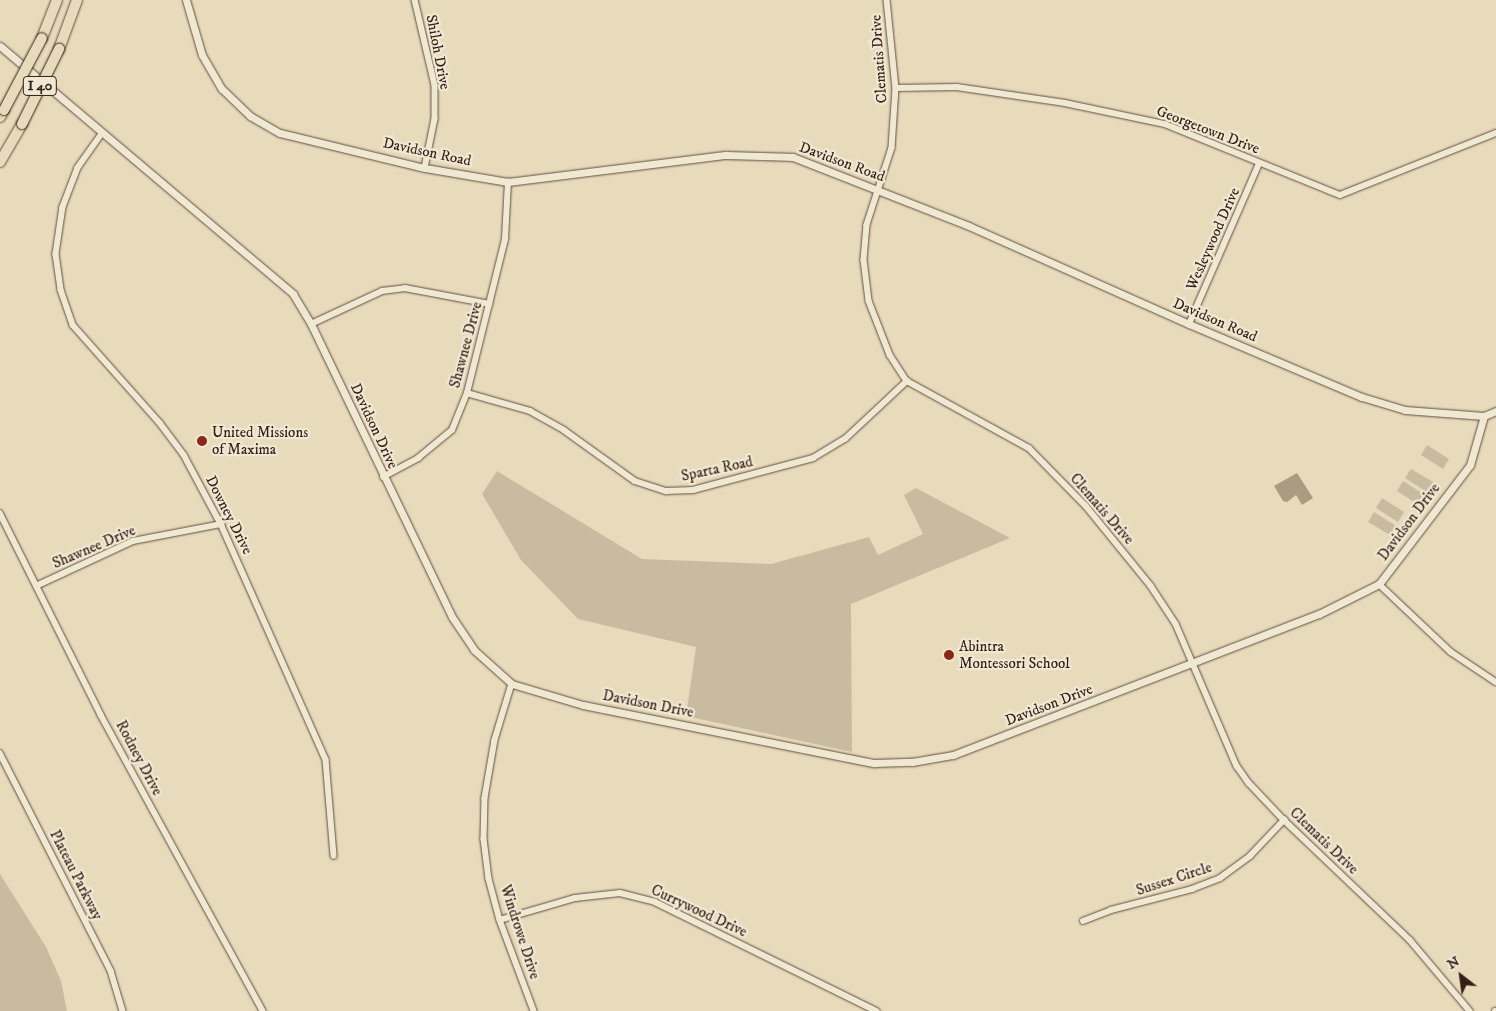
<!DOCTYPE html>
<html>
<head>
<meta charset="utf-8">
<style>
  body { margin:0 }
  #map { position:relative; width:1496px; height:1011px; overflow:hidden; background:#e7dbbc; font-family:"IM FELL DW Pica",serif }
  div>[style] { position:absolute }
  .green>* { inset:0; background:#c9bba0 }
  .water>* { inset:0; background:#ab9b83 }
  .roads { filter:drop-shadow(0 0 1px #634d3f) drop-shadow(0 0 1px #634d3f) }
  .minor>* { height:5.5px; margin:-2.75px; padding:0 2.75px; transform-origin:2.75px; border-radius:2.75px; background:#efe8d3 }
  .tertiary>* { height:7px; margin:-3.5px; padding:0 3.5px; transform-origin:3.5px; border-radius:3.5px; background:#efe8d3 }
  .motorway>* { height:10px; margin:-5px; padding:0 5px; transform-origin:5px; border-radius:5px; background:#e7dbbc }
  .bridges { filter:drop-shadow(0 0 1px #371e15) drop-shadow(0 0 1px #371e15) }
  .motorway-bridge>* { height:10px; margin:-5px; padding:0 5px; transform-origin:5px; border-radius:5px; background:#e7dbbc }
  .dots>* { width:14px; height:14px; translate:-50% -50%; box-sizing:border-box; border:2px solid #efe8d3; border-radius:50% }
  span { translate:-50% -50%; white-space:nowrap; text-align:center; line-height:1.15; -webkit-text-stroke:4.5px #efe8d3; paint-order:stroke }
  .shield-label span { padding:1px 4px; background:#efe8d3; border:1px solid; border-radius:4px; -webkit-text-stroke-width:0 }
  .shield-label { font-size:14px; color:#371e15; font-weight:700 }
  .street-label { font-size:15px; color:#371e15 }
  .poi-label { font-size:15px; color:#371e15 }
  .left { translate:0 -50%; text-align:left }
  .north { position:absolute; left:1436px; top:951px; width:50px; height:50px; -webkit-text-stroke:4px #efe8d3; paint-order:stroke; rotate:330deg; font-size:14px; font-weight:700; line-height:20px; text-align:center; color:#371e15 }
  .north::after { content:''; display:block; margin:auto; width:18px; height:22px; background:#371e15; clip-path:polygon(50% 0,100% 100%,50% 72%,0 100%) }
</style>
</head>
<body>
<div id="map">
  <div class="green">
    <i style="clip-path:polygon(1427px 445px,1449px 459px,1443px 469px,1421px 455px)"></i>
    <i style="clip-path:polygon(1411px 469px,1433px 482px,1427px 492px,1405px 478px)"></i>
    <i style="clip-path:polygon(497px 471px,642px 559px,771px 564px,869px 537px,878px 555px,923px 534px,904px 495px,916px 488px,1010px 538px,851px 604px,852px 752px,686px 716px,696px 647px,578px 619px,521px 560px,482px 494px)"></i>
    <i style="clip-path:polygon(1403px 481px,1425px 495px,1419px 505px,1397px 491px)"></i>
    <i style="clip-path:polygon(1382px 498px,1404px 512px,1398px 522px,1376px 508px)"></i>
    <i style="clip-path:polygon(1374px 512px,1396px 526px,1390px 535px,1368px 522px)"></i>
    <i style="clip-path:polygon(0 874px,46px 947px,61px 981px,67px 1011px,0 1011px)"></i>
  </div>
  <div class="water">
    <i style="clip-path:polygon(1297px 473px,1313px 498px,1302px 505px,1296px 495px,1287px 502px,1283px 501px,1274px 486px)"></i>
  </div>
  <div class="roads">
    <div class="minor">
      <i style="left:415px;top:0;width:87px;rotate:76.8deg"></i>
      <i style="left:435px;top:85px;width:34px;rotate:90deg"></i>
      <i style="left:435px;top:119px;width:50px;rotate:101.5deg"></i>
      <i style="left:887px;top:0;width:88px;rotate:84.2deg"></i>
      <i style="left:896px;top:88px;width:60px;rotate:93.8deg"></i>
      <i style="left:892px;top:148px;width:81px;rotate:108deg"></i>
      <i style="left:867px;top:225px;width:35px;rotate:95deg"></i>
      <i style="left:864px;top:260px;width:41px;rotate:83deg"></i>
      <i style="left:869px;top:301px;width:58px;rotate:68.7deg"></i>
      <i style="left:890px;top:355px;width:31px;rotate:57deg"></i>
      <i style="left:907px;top:381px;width:139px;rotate:28.8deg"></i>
      <i style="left:1029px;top:448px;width:81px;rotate:45.5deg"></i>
      <i style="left:1086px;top:506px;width:103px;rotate:50.9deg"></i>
      <i style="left:1151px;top:586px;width:45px;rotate:56.7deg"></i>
      <i style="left:1176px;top:624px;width:155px;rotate:66.8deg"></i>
      <i style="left:1237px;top:766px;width:21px;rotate:55deg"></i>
      <i style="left:1249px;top:783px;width:51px;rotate:46.6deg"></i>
      <i style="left:1284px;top:820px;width:174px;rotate:43.6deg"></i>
      <i style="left:1410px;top:940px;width:93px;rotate:49.8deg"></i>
      <i style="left:896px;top:88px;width:61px;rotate:-0.9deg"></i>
      <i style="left:957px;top:87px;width:109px;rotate:8.4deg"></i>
      <i style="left:1065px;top:103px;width:102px;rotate:11.9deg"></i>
      <i style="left:1165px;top:124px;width:189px;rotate:22.1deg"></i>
      <i style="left:1340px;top:195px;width:168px;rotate:-21.7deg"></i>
      <i style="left:102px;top:134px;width:42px;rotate:125.2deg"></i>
      <i style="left:78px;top:168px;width:42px;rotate:111deg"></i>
      <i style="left:63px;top:207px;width:48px;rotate:98.5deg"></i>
      <i style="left:56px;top:254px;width:36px;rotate:82deg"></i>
      <i style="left:61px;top:290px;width:37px;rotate:71deg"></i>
      <i style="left:73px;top:325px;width:131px;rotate:48.4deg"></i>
      <i style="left:160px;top:423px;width:40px;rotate:53deg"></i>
      <i style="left:184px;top:455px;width:78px;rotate:61.8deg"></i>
      <i style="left:221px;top:524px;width:258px;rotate:66deg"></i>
      <i style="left:326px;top:760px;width:96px;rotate:85.2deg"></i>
      <i style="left:311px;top:324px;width:78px;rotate:-24.9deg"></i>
      <i style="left:382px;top:291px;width:23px;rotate:-7deg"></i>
      <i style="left:405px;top:288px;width:86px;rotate:10.7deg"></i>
      <i style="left:1189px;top:324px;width:175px;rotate:-66.4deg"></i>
      <i style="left:467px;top:393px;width:66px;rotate:15.9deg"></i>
      <i style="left:530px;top:411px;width:39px;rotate:29deg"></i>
      <i style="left:564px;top:430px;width:87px;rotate:35.7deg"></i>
      <i style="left:635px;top:481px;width:33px;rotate:18deg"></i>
      <i style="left:666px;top:491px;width:27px;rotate:-2deg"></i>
      <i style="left:693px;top:490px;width:124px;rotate:-14.9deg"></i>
      <i style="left:813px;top:458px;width:37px;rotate:-31deg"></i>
      <i style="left:845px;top:439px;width:85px;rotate:-43.1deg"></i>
      <i style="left:383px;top:477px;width:40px;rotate:-28deg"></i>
      <i style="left:418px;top:458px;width:44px;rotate:-39.5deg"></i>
      <i style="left:452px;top:430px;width:40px;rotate:-68deg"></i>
      <i style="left:467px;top:393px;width:159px;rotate:-76.1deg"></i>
      <i style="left:505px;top:239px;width:57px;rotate:-87deg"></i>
      <i style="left:0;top:513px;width:226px;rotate:63.4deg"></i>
      <i style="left:101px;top:715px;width:337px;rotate:61.3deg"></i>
      <i style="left:1379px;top:584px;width:99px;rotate:43.4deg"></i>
      <i style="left:1451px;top:652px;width:54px;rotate:33.7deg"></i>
      <i style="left:36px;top:586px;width:107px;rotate:-24.9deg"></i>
      <i style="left:133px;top:541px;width:90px;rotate:-10.9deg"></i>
      <i style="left:512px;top:684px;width:59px;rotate:106.9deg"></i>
      <i style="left:495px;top:740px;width:59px;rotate:99.8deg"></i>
      <i style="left:485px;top:798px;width:41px;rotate:91.4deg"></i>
      <i style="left:484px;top:839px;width:40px;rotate:82.9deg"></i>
      <i style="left:489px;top:879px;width:42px;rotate:75deg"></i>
      <i style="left:500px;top:920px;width:97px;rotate:69.5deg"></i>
      <i style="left:0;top:753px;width:245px;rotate:63deg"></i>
      <i style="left:111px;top:971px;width:42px;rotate:73.3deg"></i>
      <i style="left:500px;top:920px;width:78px;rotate:-16.3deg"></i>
      <i style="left:575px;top:898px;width:45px;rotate:-6.3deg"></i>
      <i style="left:620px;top:893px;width:36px;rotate:14deg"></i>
      <i style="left:655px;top:902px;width:247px;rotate:26.2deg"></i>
      <i style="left:1083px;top:921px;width:30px;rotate:-21deg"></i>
      <i style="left:1111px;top:910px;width:84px;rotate:-14.5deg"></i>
      <i style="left:1192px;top:889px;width:30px;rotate:-21deg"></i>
      <i style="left:1220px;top:878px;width:37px;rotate:-36deg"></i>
      <i style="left:1250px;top:856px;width:50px;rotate:-46.6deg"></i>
      <i style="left:1495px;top:1011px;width:1px"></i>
    </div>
    <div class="tertiary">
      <i style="left:186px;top:0;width:57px;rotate:73.8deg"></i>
      <i style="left:202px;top:55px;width:39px;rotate:60deg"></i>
      <i style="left:222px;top:89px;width:39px;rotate:44deg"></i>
      <i style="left:250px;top:116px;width:34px;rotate:30deg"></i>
      <i style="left:280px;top:133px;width:149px;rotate:13.6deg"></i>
      <i style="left:425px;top:168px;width:84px;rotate:9.6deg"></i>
      <i style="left:508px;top:182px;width:220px;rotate:-7.1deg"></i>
      <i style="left:726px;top:155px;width:67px;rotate:1.7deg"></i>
      <i style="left:793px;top:157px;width:189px;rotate:21.4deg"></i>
      <i style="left:969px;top:226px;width:241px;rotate:24deg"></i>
      <i style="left:1189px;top:324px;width:188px;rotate:22.9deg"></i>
      <i style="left:1362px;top:397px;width:45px;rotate:16.8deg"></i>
      <i style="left:1405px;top:410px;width:79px;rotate:4.3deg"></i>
      <i style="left:1484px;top:416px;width:13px;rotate:-23deg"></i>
      <i style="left:0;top:46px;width:384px;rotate:40.2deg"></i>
      <i style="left:293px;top:294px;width:35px;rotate:59deg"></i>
      <i style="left:311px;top:324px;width:325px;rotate:64.3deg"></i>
      <i style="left:452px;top:617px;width:40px;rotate:56deg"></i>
      <i style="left:474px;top:650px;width:51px;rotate:41.8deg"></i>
      <i style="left:512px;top:684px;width:74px;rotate:16.5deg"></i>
      <i style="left:583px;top:705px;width:297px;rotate:11.3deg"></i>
      <i style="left:874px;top:763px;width:38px;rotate:-2deg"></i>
      <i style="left:912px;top:762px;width:42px;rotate:-9.7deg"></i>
      <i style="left:953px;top:755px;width:392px;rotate:-21.1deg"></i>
      <i style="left:1319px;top:614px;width:67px;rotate:-26.6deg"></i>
      <i style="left:1379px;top:584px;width:150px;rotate:-52.6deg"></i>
      <i style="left:1470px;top:465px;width:51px;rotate:-74.1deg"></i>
    </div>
    <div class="motorway">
      <i style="left:42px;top:38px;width:41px;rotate:-68.5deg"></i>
      <i style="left:59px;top:49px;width:52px;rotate:-69.8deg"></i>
      <i style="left:0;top:117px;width:8px;rotate:-60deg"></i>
      <i style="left:0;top:162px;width:44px;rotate:-59.9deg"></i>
    </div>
  </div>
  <div class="bridges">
    <div class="motorway-bridge">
      <i style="left:4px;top:110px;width:81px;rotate:-62.2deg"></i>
      <i style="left:22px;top:124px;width:84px;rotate:-63.7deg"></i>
    </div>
  </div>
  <div class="dots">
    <i style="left:202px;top:441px;background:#8f2418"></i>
    <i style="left:949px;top:655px;background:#8f2418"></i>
  </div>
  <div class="shield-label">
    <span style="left:40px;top:86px">I 40</span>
  </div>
  <div class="street-label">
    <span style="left:438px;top:52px;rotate:79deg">Shiloh Drive</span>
    <span style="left:879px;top:59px;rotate:-94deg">Clematis Drive</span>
    <span style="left:1208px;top:130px;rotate:21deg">Georgetown Drive</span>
    <span style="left:427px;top:152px;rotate:12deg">Davidson Road</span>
    <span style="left:842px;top:162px;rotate:20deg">Davidson Road</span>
    <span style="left:1213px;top:239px;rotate:-66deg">Wesleywood Drive</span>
    <span style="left:1215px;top:320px;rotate:23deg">Davidson Road</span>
    <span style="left:466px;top:345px;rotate:-75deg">Shawnee Drive</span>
    <span style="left:374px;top:426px;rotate:65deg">Davidson Drive</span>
    <span style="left:717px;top:469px;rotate:-12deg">Sparta Road</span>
    <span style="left:1102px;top:509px;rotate:49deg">Clematis Drive</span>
    <span style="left:229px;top:515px;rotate:63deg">Downey Drive</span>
    <span style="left:1409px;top:522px;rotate:-53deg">Davidson Drive</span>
    <span style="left:94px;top:547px;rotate:-23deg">Shawnee Drive</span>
    <span style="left:648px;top:704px;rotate:11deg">Davidson Drive</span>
    <span style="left:1049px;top:705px;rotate:-21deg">Davidson Drive</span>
    <span style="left:139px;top:758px;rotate:62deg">Rodney Drive</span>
    <span style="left:1324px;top:841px;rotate:44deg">Clematis Drive</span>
    <span style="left:76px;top:875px;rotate:63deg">Plateau Parkway</span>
    <span style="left:1174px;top:879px;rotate:-18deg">Sussex Circle</span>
    <span style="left:699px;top:911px;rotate:25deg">Currywood Drive</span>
    <span style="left:520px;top:932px;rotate:72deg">Windrowe Drive</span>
  </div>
  <div class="poi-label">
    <span class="left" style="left:212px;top:441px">United Missions<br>of Maxima</span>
    <span class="left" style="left:959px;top:655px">Abintra<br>Montessori School</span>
  </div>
  <div class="north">N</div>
</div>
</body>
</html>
